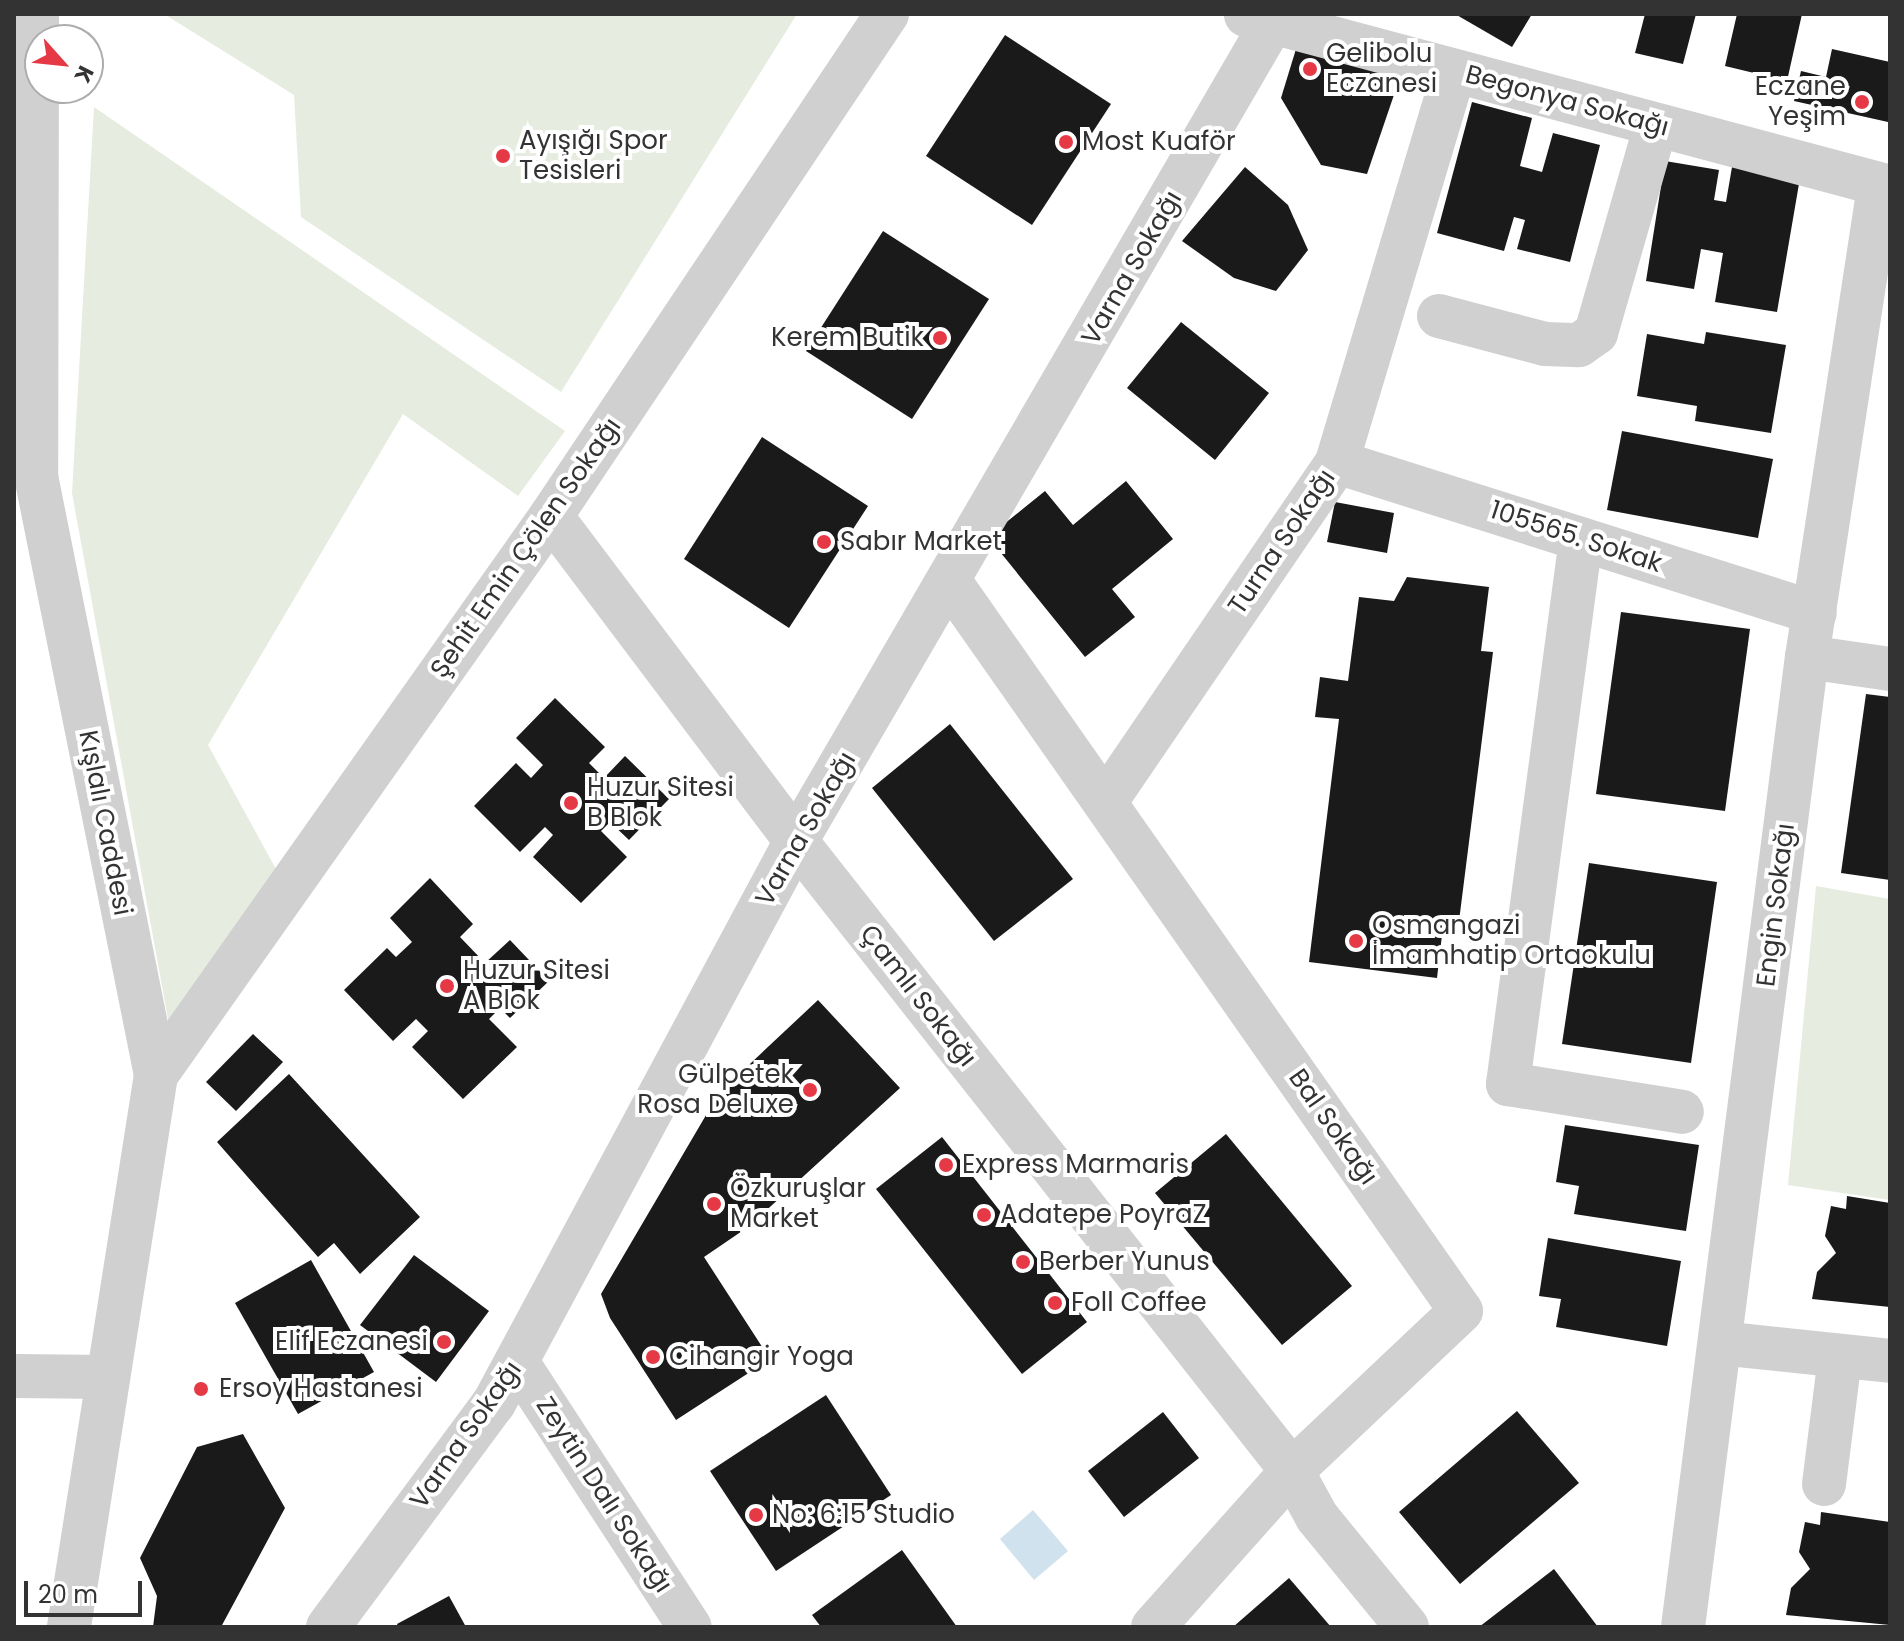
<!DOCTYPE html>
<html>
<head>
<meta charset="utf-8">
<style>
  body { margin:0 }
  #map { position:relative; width:1904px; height:1641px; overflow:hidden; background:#fff; font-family:Poppins,sans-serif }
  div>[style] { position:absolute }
  .green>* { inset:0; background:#e6ecdf }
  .water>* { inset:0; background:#cfe2ee }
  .building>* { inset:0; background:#1a1a1a }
  .minor>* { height:44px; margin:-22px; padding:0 22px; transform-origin:22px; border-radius:22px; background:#d0d0d0 }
  .dots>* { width:22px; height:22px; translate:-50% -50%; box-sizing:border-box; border:4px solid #fff; border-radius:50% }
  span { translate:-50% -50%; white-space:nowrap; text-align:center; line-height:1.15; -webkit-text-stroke:8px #fff; paint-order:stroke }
  .poi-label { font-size:26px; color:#333 }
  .left { translate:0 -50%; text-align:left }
  .right { translate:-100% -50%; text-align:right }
  .street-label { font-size:26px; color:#333 }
  .frame { position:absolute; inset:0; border:16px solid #333; pointer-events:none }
  .north { position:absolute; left:24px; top:24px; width:80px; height:80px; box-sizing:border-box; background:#fff; border:2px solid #adadad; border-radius:50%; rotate:117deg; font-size:22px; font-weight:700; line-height:32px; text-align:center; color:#333 }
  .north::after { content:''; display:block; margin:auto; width:28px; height:36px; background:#e63946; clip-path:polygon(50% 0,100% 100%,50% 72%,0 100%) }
  .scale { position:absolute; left:24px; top:1581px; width:118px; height:36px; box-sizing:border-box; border:4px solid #333; border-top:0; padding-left:10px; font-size:24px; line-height:28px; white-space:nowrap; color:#333; -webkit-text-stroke:6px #fff; paint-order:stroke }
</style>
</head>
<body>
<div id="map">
  <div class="green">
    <i style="clip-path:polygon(164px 14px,797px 14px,561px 392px,301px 217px,294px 95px)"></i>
    <i style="clip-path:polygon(94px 107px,565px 431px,518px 496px,403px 414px,208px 745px,276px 869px,170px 1030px,72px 493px)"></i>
    <i style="clip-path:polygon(1816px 886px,1890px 899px,1890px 1200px,1788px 1185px)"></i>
  </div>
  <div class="water">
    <i style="clip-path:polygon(1033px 1510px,1068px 1551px,1034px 1580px,1000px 1539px)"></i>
  </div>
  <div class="building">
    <i style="clip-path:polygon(1455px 14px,1532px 14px,1512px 47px)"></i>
    <i style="clip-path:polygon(1645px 14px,1696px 14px,1683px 64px,1635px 53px)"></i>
    <i style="clip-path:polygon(1737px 14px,1802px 14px,1787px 81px,1725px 66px)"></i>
    <i style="clip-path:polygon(1005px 35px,1111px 104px,1032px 225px,926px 156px)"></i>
    <i style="clip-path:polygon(1296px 49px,1389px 70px,1397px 86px,1367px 174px,1321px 165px,1281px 98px)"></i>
    <i style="clip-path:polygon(1832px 49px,1890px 62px,1888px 122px,1794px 101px,1801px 71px,1826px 77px)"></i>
    <i style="clip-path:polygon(1472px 102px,1532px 118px,1520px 166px,1542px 172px,1553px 133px,1600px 145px,1570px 262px,1517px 249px,1525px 220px,1514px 217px,1504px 251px,1437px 233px)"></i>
    <i style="clip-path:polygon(1665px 161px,1719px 170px,1714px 200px,1726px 202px,1732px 167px,1800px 178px,1777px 312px,1715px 302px,1723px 253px,1701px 249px,1694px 289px,1646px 281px)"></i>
    <i style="clip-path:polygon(1245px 167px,1288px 205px,1308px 250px,1276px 291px,1234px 278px,1182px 241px)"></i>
    <i style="clip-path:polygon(883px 231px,989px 299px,912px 419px,806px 351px)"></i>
    <i style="clip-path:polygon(1181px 322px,1269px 393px,1215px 460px,1127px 388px)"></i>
    <i style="clip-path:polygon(1706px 332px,1786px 345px,1771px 433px,1695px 421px,1697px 406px,1637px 396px,1647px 334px,1704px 344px)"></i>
    <i style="clip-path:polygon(1622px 431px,1773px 459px,1758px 538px,1607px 510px)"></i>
    <i style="clip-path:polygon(762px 437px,868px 506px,789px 628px,684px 559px)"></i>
    <i style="clip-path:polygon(1126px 481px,1173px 539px,1112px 589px,1135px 617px,1085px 657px,988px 537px,1045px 491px,1073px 525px)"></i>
    <i style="clip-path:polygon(1335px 502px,1394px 513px,1387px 553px,1327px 542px)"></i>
    <i style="clip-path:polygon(1407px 577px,1489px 587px,1481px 651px,1493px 652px,1457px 937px,1442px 935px,1437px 978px,1309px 962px,1339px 719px,1315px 717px,1320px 677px,1348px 681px,1359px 597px,1394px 601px)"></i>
    <i style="clip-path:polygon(1621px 612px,1750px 629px,1725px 811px,1596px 794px)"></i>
    <i style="clip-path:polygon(1866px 694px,1890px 697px,1890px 880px,1841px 873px)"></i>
    <i style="clip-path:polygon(555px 698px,605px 747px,589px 763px,604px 778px,625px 756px,669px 799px,629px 840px,610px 822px,601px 831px,627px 857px,581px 903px,533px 857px,553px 835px,545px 827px,520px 852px,474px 806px,516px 763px,531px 778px,543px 765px,516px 738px)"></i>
    <i style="clip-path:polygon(950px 724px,1073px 879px,994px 941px,872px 788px)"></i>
    <i style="clip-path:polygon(1589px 863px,1717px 882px,1691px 1063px,1562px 1044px)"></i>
    <i style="clip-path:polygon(430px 878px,473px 924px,460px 937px,485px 963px,510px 940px,549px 981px,510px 1018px,500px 1008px,489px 1019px,517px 1047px,463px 1099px,412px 1047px,428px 1031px,416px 1019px,393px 1041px,344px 990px,387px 948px,396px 957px,412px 942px,390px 918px)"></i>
    <i style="clip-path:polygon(818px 1000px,900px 1088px,748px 1227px,704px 1257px,770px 1359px,676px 1420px,610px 1318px,601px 1294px,719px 1093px)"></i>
    <i style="clip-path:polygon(253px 1034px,283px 1062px,236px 1111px,206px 1082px)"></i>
    <i style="clip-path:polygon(289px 1074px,420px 1217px,360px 1274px,334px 1243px,318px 1257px,217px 1142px)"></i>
    <i style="clip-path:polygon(1565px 1125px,1699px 1145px,1686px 1231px,1574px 1214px,1579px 1186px,1556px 1182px)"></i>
    <i style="clip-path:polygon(1226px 1134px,1352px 1286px,1282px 1345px,1155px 1193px)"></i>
    <i style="clip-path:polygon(942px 1137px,1087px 1322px,1022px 1374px,876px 1189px)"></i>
    <i style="clip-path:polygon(1847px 1196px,1890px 1203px,1890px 1307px,1812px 1299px,1817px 1272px,1836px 1253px,1825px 1236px,1831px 1206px,1846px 1209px)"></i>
    <i style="clip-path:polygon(1548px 1238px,1681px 1261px,1667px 1346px,1556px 1327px,1561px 1299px,1539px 1296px)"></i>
    <i style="clip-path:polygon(414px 1255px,489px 1311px,436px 1382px,360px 1325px)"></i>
    <i style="clip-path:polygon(311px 1260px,374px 1372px,298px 1414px,235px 1303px)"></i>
    <i style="clip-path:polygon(826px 1395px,891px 1495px,776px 1571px,710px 1471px)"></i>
    <i style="clip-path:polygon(1517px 1411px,1579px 1483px,1460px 1584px,1399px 1512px)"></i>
    <i style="clip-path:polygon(1163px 1412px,1199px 1458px,1124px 1517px,1088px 1471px)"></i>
    <i style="clip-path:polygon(243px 1434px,285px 1508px,221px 1627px,153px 1627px,157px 1596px,140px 1558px,197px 1447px)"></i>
    <i style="clip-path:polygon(1821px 1512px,1890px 1522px,1890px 1625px,1786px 1615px,1791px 1588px,1810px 1569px,1799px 1552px,1805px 1522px,1820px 1525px)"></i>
    <i style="clip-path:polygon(902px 1550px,957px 1627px,821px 1627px,812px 1615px)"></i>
    <i style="clip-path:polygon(1554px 1569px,1598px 1627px,1479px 1627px)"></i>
    <i style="clip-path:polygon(1289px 1578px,1331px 1627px,1233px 1627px)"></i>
    <i style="clip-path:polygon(449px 1596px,466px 1627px,398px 1627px,397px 1624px)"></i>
  </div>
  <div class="minor">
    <i style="left:37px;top:14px;width:462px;rotate:90.1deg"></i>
    <i style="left:36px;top:476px;width:611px;rotate:78.67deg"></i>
    <i style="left:156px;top:1075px;width:559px;rotate:98.96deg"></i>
    <i style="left:1246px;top:15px;width:667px;rotate:14.95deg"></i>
    <i style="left:1439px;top:316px;width:110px;rotate:14.8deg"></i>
    <i style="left:1545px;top:344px;width:34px;rotate:2deg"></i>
    <i style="left:1579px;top:345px;width:21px;rotate:-35deg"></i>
    <i style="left:1596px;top:333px;width:216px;rotate:-73.9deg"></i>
    <i style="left:1337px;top:462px;width:501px;rotate:17.53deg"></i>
    <i style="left:551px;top:516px;width:407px;rotate:53deg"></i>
    <i style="left:796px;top:841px;width:802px;rotate:51.79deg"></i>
    <i style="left:1292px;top:1471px;width:52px;rotate:61.5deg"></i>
    <i style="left:1317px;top:1517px;width:142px;rotate:50.7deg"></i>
    <i style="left:1581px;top:539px;width:550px;rotate:97.63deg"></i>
    <i style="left:1508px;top:1084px;width:176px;rotate:9.1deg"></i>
    <i style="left:950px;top:582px;width:890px;rotate:54.97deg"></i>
    <i style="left:1461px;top:1311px;width:233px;rotate:136.6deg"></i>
    <i style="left:1292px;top:1471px;width:209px;rotate:131.7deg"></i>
    <i style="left:1807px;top:657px;width:84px;rotate:8.2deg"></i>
    <i style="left:1106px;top:801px;width:410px;rotate:-55.7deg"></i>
    <i style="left:1337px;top:462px;width:408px;rotate:-73.3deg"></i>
    <i style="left:156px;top:1075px;width:684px;rotate:-54.75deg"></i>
    <i style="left:551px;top:516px;width:604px;rotate:-56.2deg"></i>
    <i style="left:1720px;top:1343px;width:171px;rotate:6deg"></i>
    <i style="left:517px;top:1362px;width:316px;rotate:56.9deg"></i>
    <i style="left:14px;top:1376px;width:94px;rotate:0.6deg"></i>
    <i style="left:1824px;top:1484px;width:127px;rotate:-82.8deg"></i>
    <i style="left:328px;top:1627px;width:279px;rotate:-53.5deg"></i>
    <i style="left:494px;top:1403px;width:638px;rotate:-61.75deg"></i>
    <i style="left:796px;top:841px;width:949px;rotate:-59.81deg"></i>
    <i style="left:1683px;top:1627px;width:978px;rotate:-82.72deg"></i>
    <i style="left:1807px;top:657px;width:477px;rotate:-81.3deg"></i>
  </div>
  <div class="dots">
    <i style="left:1310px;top:69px;background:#e63946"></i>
    <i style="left:1862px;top:102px;background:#e63946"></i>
    <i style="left:1066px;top:142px;background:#e63946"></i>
    <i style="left:503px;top:156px;background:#e63946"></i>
    <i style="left:940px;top:338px;background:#e63946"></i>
    <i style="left:824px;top:542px;background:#e63946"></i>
    <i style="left:571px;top:803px;background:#e63946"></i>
    <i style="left:1356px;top:941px;background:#e63946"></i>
    <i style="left:447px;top:986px;background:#e63946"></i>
    <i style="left:810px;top:1090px;background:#e63946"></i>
    <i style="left:946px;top:1165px;background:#e63946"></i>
    <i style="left:714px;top:1204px;background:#e63946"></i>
    <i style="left:984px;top:1215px;background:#e63946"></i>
    <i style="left:1023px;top:1262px;background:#e63946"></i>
    <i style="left:1055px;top:1303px;background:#e63946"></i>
    <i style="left:444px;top:1342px;background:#e63946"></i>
    <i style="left:653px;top:1357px;background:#e63946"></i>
    <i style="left:201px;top:1389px;background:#e63946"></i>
    <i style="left:756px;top:1515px;background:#e63946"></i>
  </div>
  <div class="poi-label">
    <span class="left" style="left:1326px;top:69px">Gelibolu<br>Eczanesi</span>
    <span class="right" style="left:1846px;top:102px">Eczane<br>Yeşim</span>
    <span class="left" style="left:519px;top:156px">Ayışığı Spor<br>Tesisleri</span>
    <span class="left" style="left:1082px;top:142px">Most Kuaför</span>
    <span class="right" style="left:924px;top:338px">Kerem Butik</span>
    <span class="left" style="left:840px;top:542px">Sabır Market</span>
    <span class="left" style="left:587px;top:803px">Huzur Sitesi<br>B Blok</span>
    <span class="left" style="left:1372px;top:941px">Osmangazi<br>İmamhatip Ortaokulu</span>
    <span class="left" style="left:463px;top:986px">Huzur Sitesi<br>A Blok</span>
    <span class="right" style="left:794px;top:1090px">Gülpetek<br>Rosa Deluxe</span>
    <span class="left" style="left:962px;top:1165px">Express Marmaris</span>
    <span class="left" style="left:730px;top:1204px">Özkuruşlar<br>Market</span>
    <span class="left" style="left:1000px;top:1215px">Adatepe PoyraZ</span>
    <span class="left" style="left:1039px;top:1262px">Berber Yunus</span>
    <span class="left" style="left:1071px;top:1303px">Foll Coffee</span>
    <span class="right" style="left:428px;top:1342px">Elif Eczanesi</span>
    <span class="left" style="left:669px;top:1357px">Cihangir Yoga</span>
    <span class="left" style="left:219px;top:1389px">Ersoy Hastanesi</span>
    <span class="left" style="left:772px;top:1515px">No: 6:15 Studio</span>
  </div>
  <div class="street-label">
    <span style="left:1567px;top:101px;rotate:15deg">Begonya Sokağı</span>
    <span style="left:1132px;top:268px;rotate:-60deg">Varna Sokağı</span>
    <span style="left:1576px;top:537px;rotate:18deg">105565. Sokak</span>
    <span style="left:1282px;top:542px;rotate:-56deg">Turna Sokağı</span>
    <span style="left:526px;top:548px;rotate:-55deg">Şehit Emin Çölen Sokağı</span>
    <span style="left:105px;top:823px;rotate:79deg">Kışlalı Caddesi</span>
    <span style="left:806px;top:829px;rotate:-60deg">Varna Sokağı</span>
    <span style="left:1776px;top:905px;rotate:-83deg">Engin Sokağı</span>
    <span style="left:918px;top:996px;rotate:52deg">Çamlı Sokağı</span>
    <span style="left:1333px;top:1127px;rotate:55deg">Bal Sokağı</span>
    <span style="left:466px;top:1435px;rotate:-55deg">Varna Sokağı</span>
    <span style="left:604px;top:1495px;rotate:57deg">Zeytin Dalı Sokağı</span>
  </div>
  <div class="frame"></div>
  <div class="north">K</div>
  <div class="scale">20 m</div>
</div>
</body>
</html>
